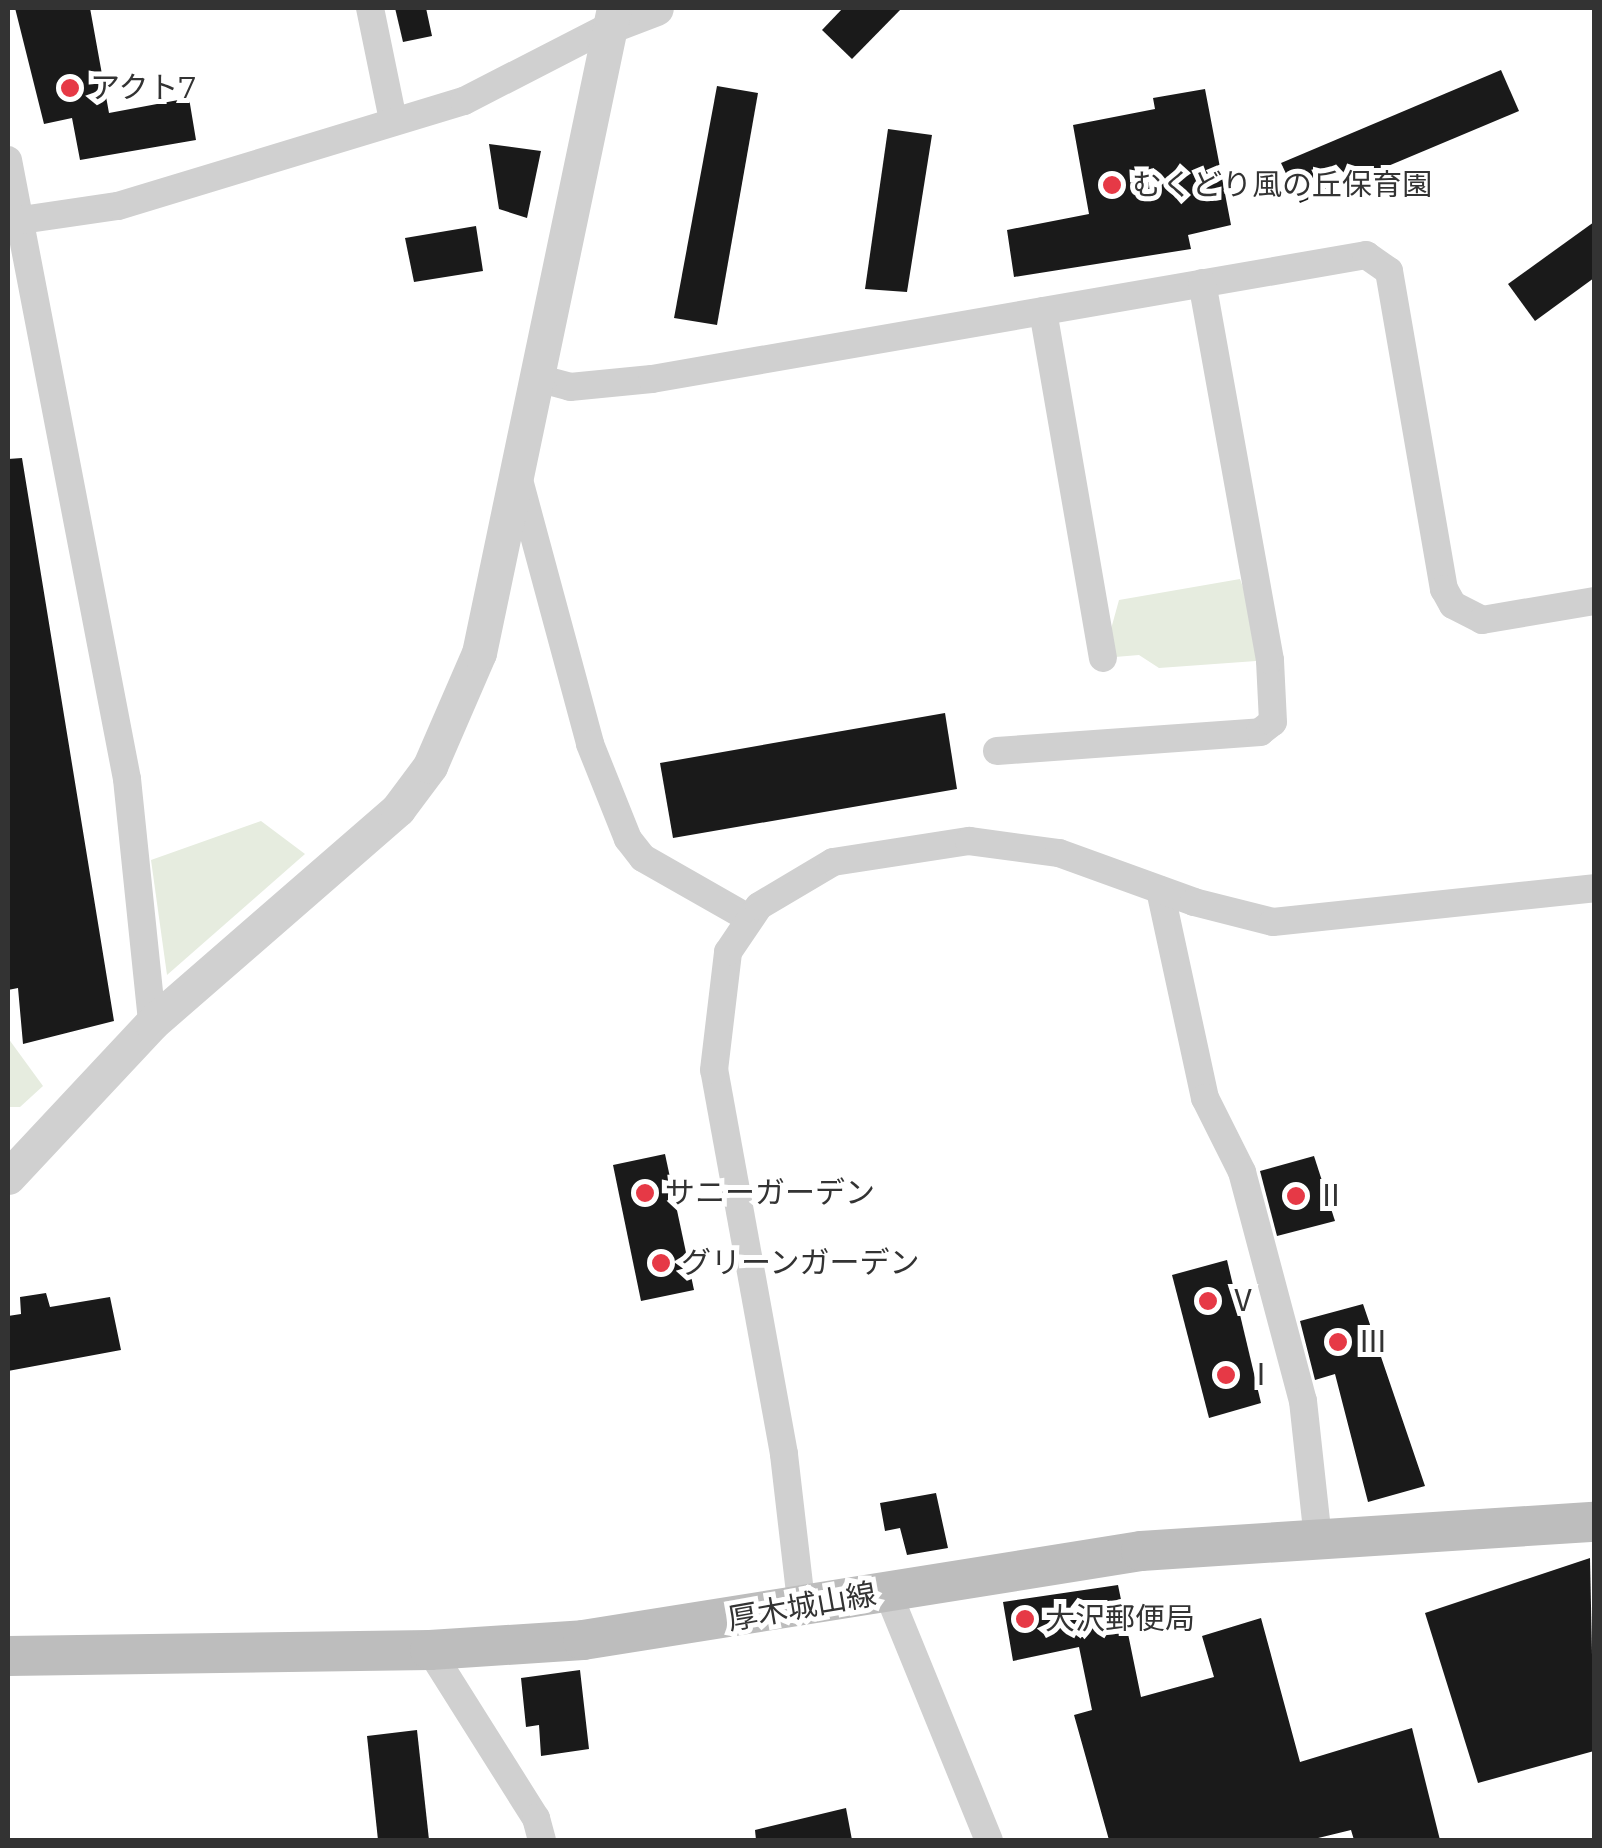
<!DOCTYPE html>
<html>
<head>
<meta charset="utf-8">
<style>
  body { margin:0 }
  #map { position:relative; width:1602px; height:1848px; overflow:hidden; background:#fff; font-family:Montserrat,"Noto Sans JP",sans-serif }
  div>[style] { position:absolute }
  .green>* { inset:0; background:#e6ecdf }
  .building>* { inset:0; background:#1a1a1a }
  .minor>* { height:28px; margin:-14px; padding:0 14px; transform-origin:14px; border-radius:14px; background:#d0d0d0 }
  .tertiary>* { height:35px; margin:-17.5px; padding:0 17.5px; transform-origin:17.5px; border-radius:17.5px; background:#d0d0d0 }
  .secondary>* { height:40px; margin:-20px; padding:0 20px; transform-origin:20px; border-radius:20px; background:#bdbdbd }
  .dots>* { width:28px; height:28px; translate:-50% -50%; box-sizing:border-box; border:5px solid #fff; border-radius:50% }
  span { translate:-50% -50%; white-space:nowrap; text-align:center; line-height:1.15; -webkit-text-stroke:10px #fff; paint-order:stroke }
  .poi-label { font-size:30px; color:#333 }
  .left { translate:0 -50%; text-align:left }
  .street-label { font-size:30px; color:#333 }
  .frame { position:absolute; inset:0; border:10px solid #333; pointer-events:none }
</style>
</head>
<body>
<div id="map">
  <div class="green">
    <i style="clip-path:polygon(1240px 579px,1270px 660px,1159px 668px,1139px 655px,1103px 658px,1119px 600px)"></i>
    <i style="clip-path:polygon(261px 821px,305px 854px,167px 975px,151px 860px)"></i>
    <i style="clip-path:polygon(8px 1038px,43px 1086px,20px 1107px,8px 1107px)"></i>
  </div>
  <div class="building">
    <i style="clip-path:polygon(15px 8px,90px 8px,109px 113px,189px 98px,196px 140px,80px 160px,72px 118px,44px 124px)"></i>
    <i style="clip-path:polygon(395px 8px,426px 8px,432px 36px,403px 42px)"></i>
    <i style="clip-path:polygon(843px 8px,902px 8px,852px 59px,822px 30px)"></i>
    <i style="clip-path:polygon(1501px 70px,1519px 111px,1300px 203px,1281px 163px)"></i>
    <i style="clip-path:polygon(717px 86px,758px 93px,717px 325px,674px 318px)"></i>
    <i style="clip-path:polygon(1205px 89px,1231px 225px,1188px 235px,1191px 249px,1014px 277px,1007px 230px,1089px 214px,1073px 125px,1155px 109px,1153px 98px)"></i>
    <i style="clip-path:polygon(888px 129px,932px 135px,907px 292px,865px 289px)"></i>
    <i style="clip-path:polygon(489px 144px,541px 151px,527px 218px,499px 209px)"></i>
    <i style="clip-path:polygon(1594px 222px,1594px 278px,1535px 321px,1508px 284px)"></i>
    <i style="clip-path:polygon(476px 226px,483px 271px,414px 282px,405px 238px)"></i>
    <i style="clip-path:polygon(22px 458px,114px 1021px,23px 1044px,18px 988px,8px 990px,8px 459px)"></i>
    <i style="clip-path:polygon(945px 713px,957px 789px,673px 838px,660px 763px)"></i>
    <i style="clip-path:polygon(665px 1154px,694px 1290px,641px 1301px,613px 1165px)"></i>
    <i style="clip-path:polygon(1314px 1156px,1335px 1221px,1277px 1236px,1260px 1171px)"></i>
    <i style="clip-path:polygon(1227px 1260px,1261px 1403px,1209px 1418px,1172px 1275px)"></i>
    <i style="clip-path:polygon(46px 1293px,50px 1307px,110px 1297px,121px 1350px,8px 1371px,8px 1316px,21px 1314px,20px 1297px)"></i>
    <i style="clip-path:polygon(1363px 1304px,1425px 1486px,1368px 1502px,1335px 1374px,1315px 1380px,1300px 1321px)"></i>
    <i style="clip-path:polygon(936px 1493px,948px 1548px,907px 1555px,900px 1528px,885px 1531px,880px 1503px)"></i>
    <i style="clip-path:polygon(1590px 1558px,1594px 1751px,1478px 1783px,1425px 1613px)"></i>
    <i style="clip-path:polygon(1118px 1585px,1141px 1697px,1214px 1677px,1202px 1636px,1261px 1618px,1300px 1762px,1412px 1728px,1440px 1840px,1354px 1840px,1351px 1830px,1310px 1840px,1109px 1840px,1074px 1715px,1092px 1710px,1079px 1647px,1013px 1661px,1003px 1602px)"></i>
    <i style="clip-path:polygon(580px 1670px,589px 1749px,541px 1756px,539px 1725px,526px 1727px,521px 1678px)"></i>
    <i style="clip-path:polygon(417px 1730px,429px 1840px,378px 1840px,367px 1736px)"></i>
    <i style="clip-path:polygon(846px 1808px,852px 1840px,756px 1840px,755px 1830px)"></i>
  </div>
  <div class="minor">
    <i style="left:370px;top:8px;width:114px;rotate:78.4deg"></i>
    <i style="left:8px;top:160px;width:630px;rotate:79.12deg"></i>
    <i style="left:127px;top:779px;width:245px;rotate:84.1deg"></i>
    <i style="left:8px;top:222px;width:111px;rotate:-8.3deg"></i>
    <i style="left:118px;top:206px;width:362px;rotate:-16.9deg"></i>
    <i style="left:464px;top:101px;width:166px;rotate:-27.2deg"></i>
    <i style="left:1043px;top:311px;width:352px;rotate:80.2deg"></i>
    <i style="left:541px;top:379px;width:30px;rotate:15deg"></i>
    <i style="left:570px;top:387px;width:82px;rotate:-5.6deg"></i>
    <i style="left:652px;top:379px;width:725px;rotate:-9.85deg"></i>
    <i style="left:1366px;top:255px;width:28px;rotate:35deg"></i>
    <i style="left:1389px;top:271px;width:323px;rotate:80.2deg"></i>
    <i style="left:1444px;top:589px;width:18px;rotate:61deg"></i>
    <i style="left:1453px;top:605px;width:33px;rotate:27deg"></i>
    <i style="left:1482px;top:620px;width:114px;rotate:-9.6deg"></i>
    <i style="left:519px;top:480px;width:273px;rotate:74.9deg"></i>
    <i style="left:590px;top:744px;width:102px;rotate:68.2deg"></i>
    <i style="left:628px;top:839px;width:24px;rotate:52deg"></i>
    <i style="left:643px;top:858px;width:121px;rotate:29.7deg"></i>
    <i style="left:997px;top:751px;width:264px;rotate:-4.1deg"></i>
    <i style="left:1260px;top:732px;width:16px;rotate:-38deg"></i>
    <i style="left:1273px;top:722px;width:62px;rotate:-92.8deg"></i>
    <i style="left:1270px;top:660px;width:383px;rotate:-100.2deg"></i>
    <i style="left:1160px;top:890px;width:213px;rotate:77.8deg"></i>
    <i style="left:1205px;top:1098px;width:83px;rotate:63.4deg"></i>
    <i style="left:1242px;top:1172px;width:237px;rotate:75.1deg"></i>
    <i style="left:1303px;top:1401px;width:138px;rotate:83.8deg"></i>
    <i style="left:888px;top:1593px;width:267px;rotate:67.8deg"></i>
    <i style="left:802px;top:1610px;width:157px;rotate:-96.6deg"></i>
    <i style="left:784px;top:1454px;width:390px;rotate:-100.3deg"></i>
    <i style="left:714px;top:1070px;width:119px;rotate:-83.2deg"></i>
    <i style="left:728px;top:952px;width:55px;rotate:-56deg"></i>
    <i style="left:759px;top:906px;width:86px;rotate:-30.7deg"></i>
    <i style="left:833px;top:862px;width:138px;rotate:-8.8deg"></i>
    <i style="left:969px;top:841px;width:91px;rotate:7.6deg"></i>
    <i style="left:1059px;top:853px;width:144px;rotate:19.9deg"></i>
    <i style="left:1194px;top:902px;width:81px;rotate:14.2deg"></i>
    <i style="left:1273px;top:922px;width:323px;rotate:-6deg"></i>
    <i style="left:430px;top:1650px;width:199px;rotate:57.8deg"></i>
    <i style="left:536px;top:1818px;width:23px;rotate:75deg"></i>
  </div>
  <div class="tertiary">
    <i style="left:612px;top:25px;width:47px;rotate:-21.1deg"></i>
    <i style="left:8px;top:1177px;width:211px;rotate:-46.9deg"></i>
    <i style="left:152px;top:1023px;width:326px;rotate:-41deg"></i>
    <i style="left:398px;top:809px;width:54px;rotate:-53.3deg"></i>
    <i style="left:430px;top:766px;width:123px;rotate:-66.6deg"></i>
    <i style="left:479px;top:653px;width:659px;rotate:-78.18deg"></i>
  </div>
  <div class="secondary">
    <i style="left:8px;top:1656px;width:422px;rotate:-0.8deg"></i>
    <i style="left:430px;top:1650px;width:153px;rotate:-3.7deg"></i>
    <i style="left:583px;top:1640px;width:565px;rotate:-9.06deg"></i>
    <i style="left:1141px;top:1551px;width:454px;rotate:-3.7deg"></i>
  </div>
  <div class="dots">
    <i style="left:70px;top:88px;background:#e63946"></i>
    <i style="left:1112px;top:185px;background:#e63946"></i>
    <i style="left:645px;top:1193px;background:#e63946"></i>
    <i style="left:1296px;top:1196px;background:#e63946"></i>
    <i style="left:661px;top:1263px;background:#e63946"></i>
    <i style="left:1208px;top:1301px;background:#e63946"></i>
    <i style="left:1338px;top:1342px;background:#e63946"></i>
    <i style="left:1226px;top:1375px;background:#e63946"></i>
    <i style="left:1025px;top:1619px;background:#e63946"></i>
  </div>
  <div class="poi-label">
    <span class="left" style="left:90px;top:88px">アクト7</span>
    <span class="left" style="left:1132px;top:185px">むくどり風の丘保育園</span>
    <span class="left" style="left:665px;top:1193px">サニーガーデン</span>
    <span class="left" style="left:1316px;top:1196px">Ⅱ</span>
    <span class="left" style="left:681px;top:1263px">グリーンガーデン</span>
    <span class="left" style="left:1228px;top:1301px">Ⅴ</span>
    <span class="left" style="left:1358px;top:1342px">Ⅲ</span>
    <span class="left" style="left:1246px;top:1375px">Ⅰ</span>
    <span class="left" style="left:1045px;top:1619px">大沢郵便局</span>
  </div>
  <div class="street-label">
    <span style="left:802px;top:1607px;rotate:-10deg">厚木城山線</span>
  </div>
  <div class="frame"></div>
</div>
</body>
</html>
